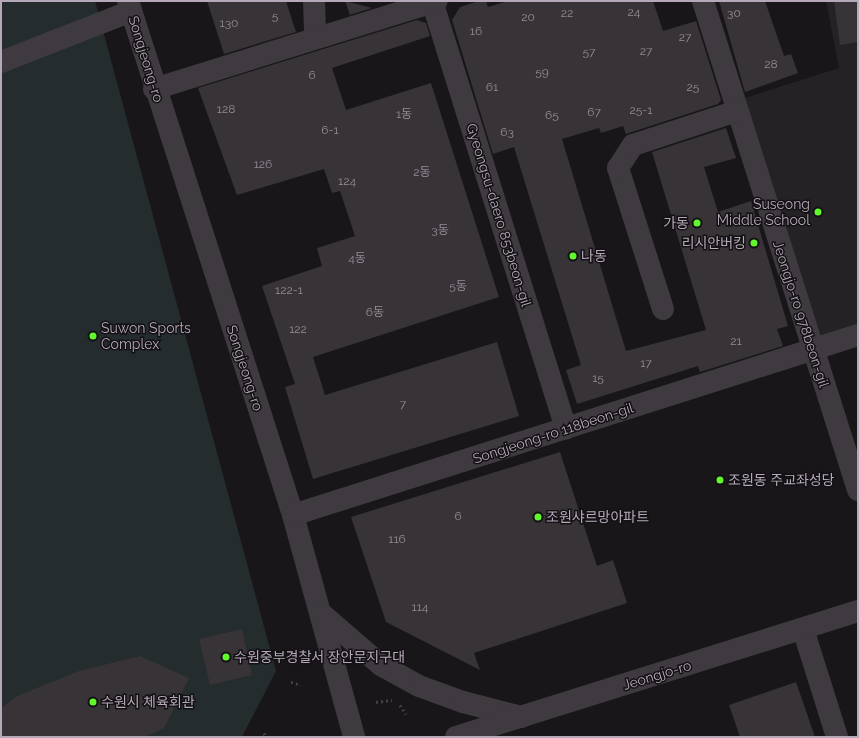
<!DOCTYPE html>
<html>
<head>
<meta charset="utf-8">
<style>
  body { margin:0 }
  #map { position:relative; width:859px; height:738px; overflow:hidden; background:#181618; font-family:Raleway,"Noto Sans KR",sans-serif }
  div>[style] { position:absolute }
  .built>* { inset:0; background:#252225 }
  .green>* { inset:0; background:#242c2e }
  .building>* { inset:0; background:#373337 }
  .path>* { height:2.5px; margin-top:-1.25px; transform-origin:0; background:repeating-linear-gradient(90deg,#453f47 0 2px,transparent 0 5px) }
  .minor>* { height:22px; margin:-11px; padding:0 11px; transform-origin:11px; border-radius:11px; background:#3f3940 }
  .dots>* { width:11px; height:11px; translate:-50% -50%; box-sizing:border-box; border:2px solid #131113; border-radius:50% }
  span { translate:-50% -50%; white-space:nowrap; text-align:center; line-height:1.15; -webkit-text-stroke:3px #131113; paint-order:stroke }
  .number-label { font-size:12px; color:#968b98 }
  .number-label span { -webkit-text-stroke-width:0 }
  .street-label { font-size:14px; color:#b5a8b9 }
  .poi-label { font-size:14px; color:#b5a8b9 }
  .right { translate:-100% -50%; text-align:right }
  .left { translate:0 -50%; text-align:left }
  .frame { position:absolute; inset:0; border:2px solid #b5a8b9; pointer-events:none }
</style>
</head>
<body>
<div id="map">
  <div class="built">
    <i style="clip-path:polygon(826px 1px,858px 1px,858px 325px,819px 340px,742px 99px,839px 68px)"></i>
  </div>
  <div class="green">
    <i style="clip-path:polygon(1px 1px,95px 1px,276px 671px,242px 737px,1px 737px)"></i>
  </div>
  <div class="building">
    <i style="clip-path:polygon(207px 1px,286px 1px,296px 32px,224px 54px)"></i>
    <i style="clip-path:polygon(345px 1px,372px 8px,350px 15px)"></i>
    <i style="clip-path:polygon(479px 1px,486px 1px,488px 7px,508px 1px,653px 1px,663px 31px,696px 21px,721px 100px,718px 104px,626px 134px,623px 126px,601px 133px,599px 128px,562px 139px,626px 351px,706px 330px,652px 152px,726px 128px,736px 158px,704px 167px,718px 212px,751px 201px,788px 326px,777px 329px,783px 346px,700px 372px,698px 366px,577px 404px,566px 370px,581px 365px,514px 147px,493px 154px,452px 20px,460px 7px)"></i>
    <i style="clip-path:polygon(719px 1px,765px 1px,784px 56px,791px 54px,798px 73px,745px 92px)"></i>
    <i style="clip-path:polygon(834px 1px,858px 1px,858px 42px,840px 45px)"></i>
    <i style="clip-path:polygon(417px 20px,426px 23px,430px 36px,332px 68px,346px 110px,431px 83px,499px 297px,313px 357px,325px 395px,497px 342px,519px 416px,313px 479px,285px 387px,295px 384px,262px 286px,322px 266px,317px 248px,355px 236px,340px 191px,332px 193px,324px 169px,237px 195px,198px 88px)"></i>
    <i style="clip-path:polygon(560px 452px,597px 566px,613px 560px,627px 603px,474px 653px,480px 670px,386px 622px,351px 517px)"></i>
    <i style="clip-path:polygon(242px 629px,252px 675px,210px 685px,199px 639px)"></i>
    <i style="clip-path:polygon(140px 656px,189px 678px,164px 728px,145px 737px,1px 737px,1px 708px,17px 696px,79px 671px)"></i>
    <i style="clip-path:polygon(796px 682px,815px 737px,740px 737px,729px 705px)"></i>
  </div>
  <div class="path">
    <i style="left:291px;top:682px;width:10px;rotate:17deg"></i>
    <i style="left:376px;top:702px;width:16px;rotate:-7deg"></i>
    <i style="left:400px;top:705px;width:11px;rotate:56deg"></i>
    <i style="left:264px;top:733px;width:4px;rotate:63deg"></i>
  </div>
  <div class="minor">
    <i style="left:128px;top:1px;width:540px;rotate:72.2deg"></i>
    <i style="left:293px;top:515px;width:230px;rotate:74.6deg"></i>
    <i style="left:314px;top:1px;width:37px;rotate:88deg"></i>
    <i style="left:432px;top:1px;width:448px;rotate:72.6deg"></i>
    <i style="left:703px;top:1px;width:513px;rotate:72.41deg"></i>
    <i style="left:1px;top:62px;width:140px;rotate:-21.4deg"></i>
    <i style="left:154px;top:89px;width:296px;rotate:-17.3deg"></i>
    <i style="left:663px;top:309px;width:148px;rotate:-107.7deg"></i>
    <i style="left:618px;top:168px;width:27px;rotate:-57deg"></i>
    <i style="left:633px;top:145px;width:109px;rotate:-18.1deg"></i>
    <i style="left:293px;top:515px;width:593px;rotate:-17.67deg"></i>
    <i style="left:323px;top:615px;width:77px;rotate:40.8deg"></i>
    <i style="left:381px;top:665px;width:43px;rotate:28.9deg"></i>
    <i style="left:419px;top:686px;width:47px;rotate:20deg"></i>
    <i style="left:463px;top:702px;width:60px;rotate:14.5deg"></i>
    <i style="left:803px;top:629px;width:113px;rotate:72.5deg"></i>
    <i style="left:456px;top:737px;width:421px;rotate:-17.4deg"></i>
  </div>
  <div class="dots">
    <i style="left:818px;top:212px;background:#61f92d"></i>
    <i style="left:697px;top:223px;background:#61f92d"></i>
    <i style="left:754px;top:243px;background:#61f92d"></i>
    <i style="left:573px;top:256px;background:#61f92d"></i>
    <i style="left:93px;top:336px;background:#61f92d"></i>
    <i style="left:720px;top:480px;background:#61f92d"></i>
    <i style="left:538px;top:517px;background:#61f92d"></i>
    <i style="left:226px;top:657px;background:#61f92d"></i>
    <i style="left:93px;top:702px;background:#61f92d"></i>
  </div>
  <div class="number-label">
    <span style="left:634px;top:13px">24</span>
    <span style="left:567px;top:14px">22</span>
    <span style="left:734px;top:14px">30</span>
    <span style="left:275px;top:17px">5</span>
    <span style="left:528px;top:18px">20</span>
    <span style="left:229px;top:24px">130</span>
    <span style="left:476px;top:32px">16</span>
    <span style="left:685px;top:38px">27</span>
    <span style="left:646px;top:52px">27</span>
    <span style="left:589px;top:53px">57</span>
    <span style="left:771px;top:65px">28</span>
    <span style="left:542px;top:73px">59</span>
    <span style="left:312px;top:76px">6</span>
    <span style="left:492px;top:88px">61</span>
    <span style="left:693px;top:88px">25</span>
    <span style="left:226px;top:110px">128</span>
    <span style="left:641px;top:111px">25-1</span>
    <span style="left:594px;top:113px">67</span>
    <span style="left:404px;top:115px">1동</span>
    <span style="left:552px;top:116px">65</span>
    <span style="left:330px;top:131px">6-1</span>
    <span style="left:507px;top:133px">63</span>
    <span style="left:263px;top:165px">126</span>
    <span style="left:422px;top:173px">2동</span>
    <span style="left:347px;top:182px">124</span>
    <span style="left:440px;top:231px">3동</span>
    <span style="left:357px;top:259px">4동</span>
    <span style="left:458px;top:287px">5동</span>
    <span style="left:289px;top:291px">122-1</span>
    <span style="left:375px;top:313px">6동</span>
    <span style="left:298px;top:330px">122</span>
    <span style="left:736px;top:342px">21</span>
    <span style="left:646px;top:364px">17</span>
    <span style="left:598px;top:379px">15</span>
    <span style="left:403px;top:405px">7</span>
    <span style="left:458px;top:517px">6</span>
    <span style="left:397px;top:540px">116</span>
    <span style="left:420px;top:608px">114</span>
  </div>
  <div class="street-label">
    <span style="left:146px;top:59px;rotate:73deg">Songjeong-ro</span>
    <span style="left:499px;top:215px;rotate:73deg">Gyeongsu-daero 853beon-gil</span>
    <span style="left:801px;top:314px;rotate:72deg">Jeongjo-ro 978beon-gil</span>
    <span style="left:245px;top:368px;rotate:72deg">Songjeong-ro</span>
    <span style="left:553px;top:433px;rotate:-18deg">Songjeong-ro 118beon-gil</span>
    <span style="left:657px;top:675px;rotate:-17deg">Jeongjo-ro</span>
  </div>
  <div class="poi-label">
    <span class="right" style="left:810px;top:212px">Suseong<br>Middle School</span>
    <span class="right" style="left:689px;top:223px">가동</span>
    <span class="right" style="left:746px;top:243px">리시안버킹</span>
    <span class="left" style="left:581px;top:256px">나동</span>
    <span class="left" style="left:101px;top:336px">Suwon Sports<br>Complex</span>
    <span class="left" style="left:728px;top:480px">조원동 주교좌성당</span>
    <span class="left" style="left:546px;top:517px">조원샤르망아파트</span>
    <span class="left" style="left:234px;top:657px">수원중부경찰서 장안문지구대</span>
    <span class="left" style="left:101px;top:702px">수원시 체육회관</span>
  </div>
  <div class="frame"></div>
</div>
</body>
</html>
